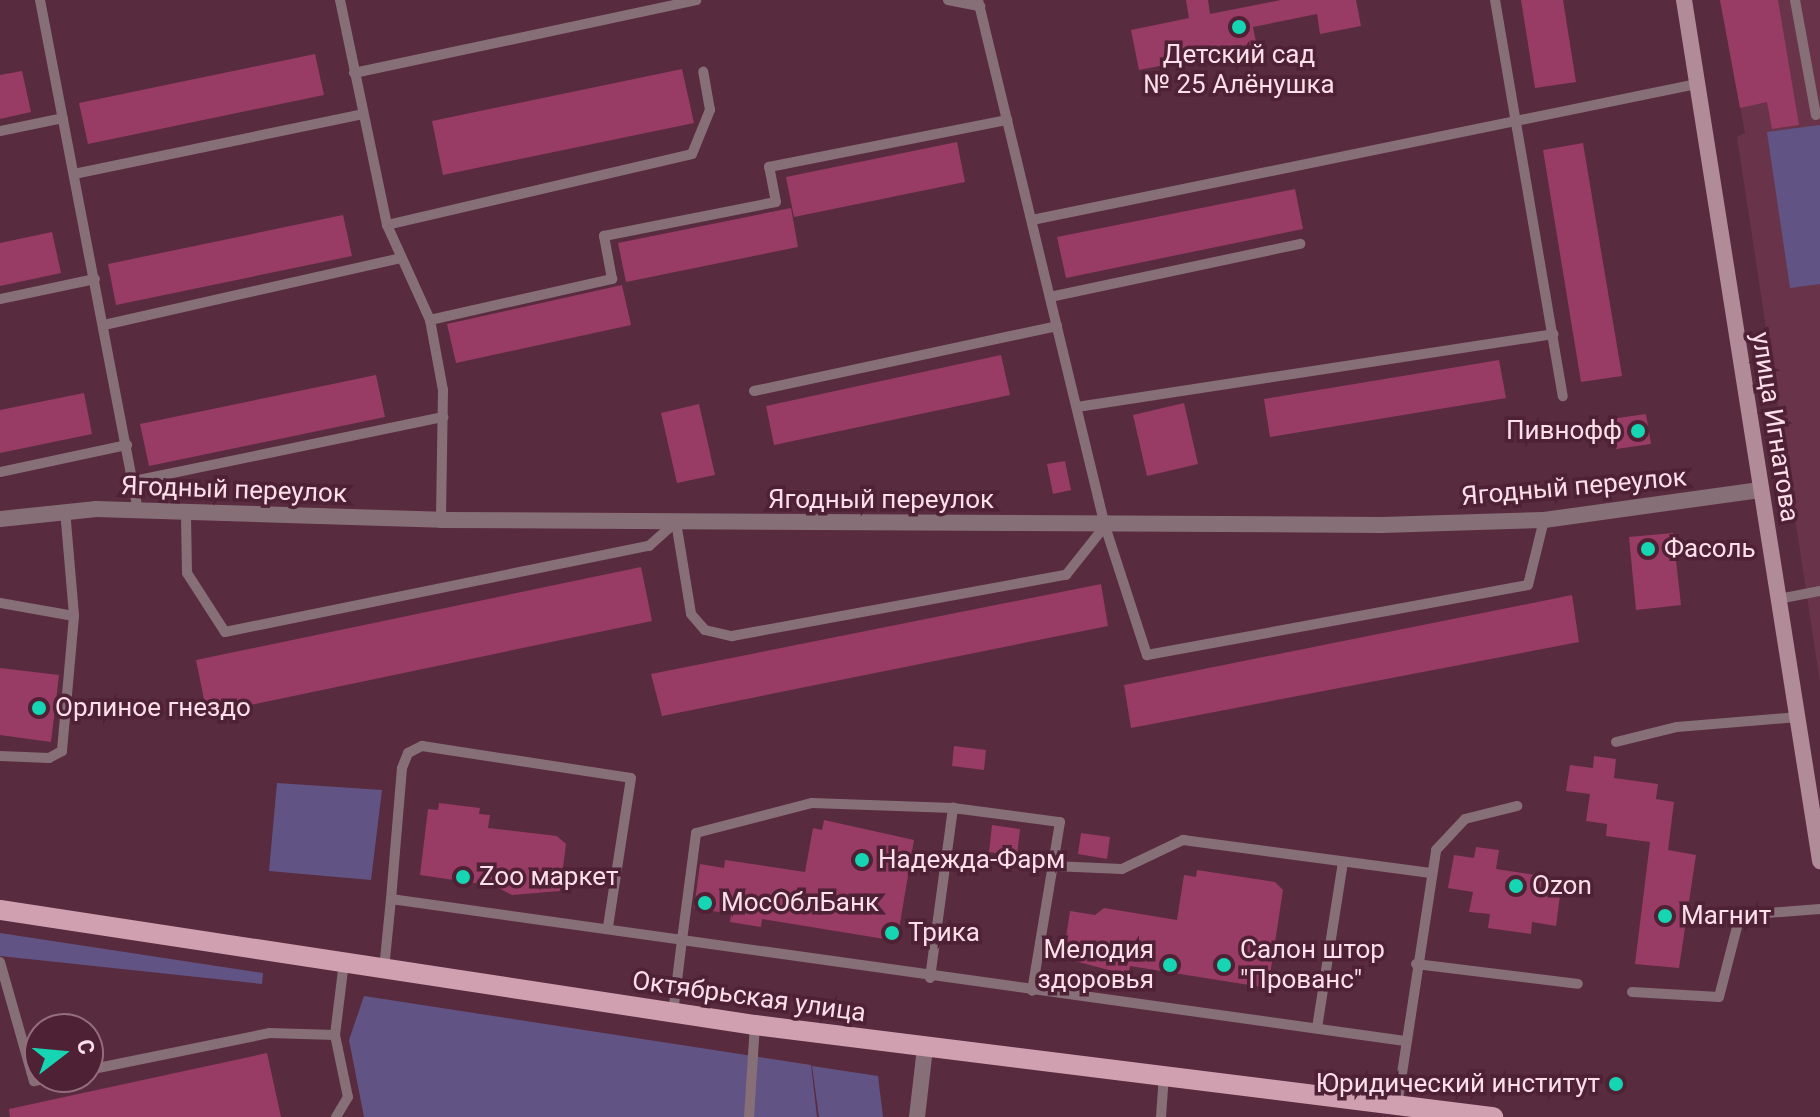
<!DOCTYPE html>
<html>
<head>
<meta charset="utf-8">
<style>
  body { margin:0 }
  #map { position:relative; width:1820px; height:1117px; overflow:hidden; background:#592b3e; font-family:Roboto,sans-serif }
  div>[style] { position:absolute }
  .built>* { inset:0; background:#693449 }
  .green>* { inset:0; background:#615485 }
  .building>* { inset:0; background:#983c65 }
  .service>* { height:10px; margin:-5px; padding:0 5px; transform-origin:5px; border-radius:5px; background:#876f78 }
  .minor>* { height:16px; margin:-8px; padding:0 8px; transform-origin:8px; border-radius:8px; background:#876f78 }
  .tertiary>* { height:16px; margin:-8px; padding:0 8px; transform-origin:8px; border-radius:8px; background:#876f78 }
  .secondary>* { height:16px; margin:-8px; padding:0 8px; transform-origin:8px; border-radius:8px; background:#b18b98 }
  .primary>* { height:20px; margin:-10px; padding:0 10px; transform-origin:10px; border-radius:10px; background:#d0a0b1 }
  .dots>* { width:22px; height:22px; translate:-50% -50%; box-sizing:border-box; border:4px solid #4e2134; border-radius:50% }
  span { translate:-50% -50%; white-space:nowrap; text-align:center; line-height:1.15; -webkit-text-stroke:7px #4e2134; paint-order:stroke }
  .poi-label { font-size:26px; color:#fddfe9 }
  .right { translate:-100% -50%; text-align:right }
  .left { translate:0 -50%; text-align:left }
  .street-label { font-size:26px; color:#fddfe9 }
  .north { position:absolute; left:24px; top:1013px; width:80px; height:80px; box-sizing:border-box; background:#4e2134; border:2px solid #946d7c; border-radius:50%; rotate:74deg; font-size:22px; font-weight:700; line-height:32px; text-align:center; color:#fddfe9 }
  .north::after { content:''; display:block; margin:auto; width:28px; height:36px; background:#15d5b3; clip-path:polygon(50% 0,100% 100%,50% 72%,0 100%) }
</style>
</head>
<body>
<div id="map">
  <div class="built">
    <i style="clip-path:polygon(1720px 0,1820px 0,1820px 682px,1737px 137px,1745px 133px)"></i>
  </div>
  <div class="green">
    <i style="clip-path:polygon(1820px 125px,1820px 284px,1790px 288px,1767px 132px)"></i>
    <i style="clip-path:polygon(277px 783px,382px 790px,371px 880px,269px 871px)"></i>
    <i style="clip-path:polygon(0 933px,263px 973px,262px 984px,0 956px)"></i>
    <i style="clip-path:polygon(364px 996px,811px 1065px,817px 1117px,364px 1117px,349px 1040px)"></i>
    <i style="clip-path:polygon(812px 1066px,878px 1076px,883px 1117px,819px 1117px)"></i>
  </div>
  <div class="building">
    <i style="clip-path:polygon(1186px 0,1208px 0,1210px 14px,1281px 0,1356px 0,1361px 26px,1320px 34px,1317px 14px,1253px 27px,1257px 47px,1139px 70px,1131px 30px,1189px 18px)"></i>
    <i style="clip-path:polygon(1521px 0,1563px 0,1576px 82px,1535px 88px)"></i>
    <i style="clip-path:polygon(1720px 0,1778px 0,1799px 125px,1772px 129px,1767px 102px,1740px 108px)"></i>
    <i style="clip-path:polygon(315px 54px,324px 95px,88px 144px,79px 103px)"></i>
    <i style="clip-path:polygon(682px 69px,694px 123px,443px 175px,432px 121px)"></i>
    <i style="clip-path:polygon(22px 71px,31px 112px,0 119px,0 75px)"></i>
    <i style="clip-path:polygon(957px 142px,965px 182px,794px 217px,786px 177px)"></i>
    <i style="clip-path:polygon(1583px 143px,1622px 376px,1581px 382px,1543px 150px)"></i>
    <i style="clip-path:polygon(1295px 189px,1303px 229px,1066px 278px,1057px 237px)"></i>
    <i style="clip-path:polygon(791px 208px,798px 247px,626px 282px,618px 243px)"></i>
    <i style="clip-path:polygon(343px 215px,352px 256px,116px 305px,108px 264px)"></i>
    <i style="clip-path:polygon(52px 232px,61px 273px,0 286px,0 243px)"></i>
    <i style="clip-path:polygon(622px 285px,631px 325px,456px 363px,447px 324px)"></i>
    <i style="clip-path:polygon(1001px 355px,1010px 395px,774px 445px,766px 406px)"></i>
    <i style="clip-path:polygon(1499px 360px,1506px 398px,1270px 437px,1264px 399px)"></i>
    <i style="clip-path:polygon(376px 375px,385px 417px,149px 466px,140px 424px)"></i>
    <i style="clip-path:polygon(84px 393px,92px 434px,0 453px,0 410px)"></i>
    <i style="clip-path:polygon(1184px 403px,1198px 464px,1147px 476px,1133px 415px)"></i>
    <i style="clip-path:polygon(699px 404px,715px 475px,677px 483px,661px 413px)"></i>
    <i style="clip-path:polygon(1646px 414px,1651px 444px,1616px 449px,1611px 419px)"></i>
    <i style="clip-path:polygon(1065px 461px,1071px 490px,1053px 494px,1047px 464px)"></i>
    <i style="clip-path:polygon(1673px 533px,1681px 605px,1636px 610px,1629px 537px)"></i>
    <i style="clip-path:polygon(641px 567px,652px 621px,207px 714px,196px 660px)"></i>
    <i style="clip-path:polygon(1101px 584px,1108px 626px,662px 716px,651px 674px)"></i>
    <i style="clip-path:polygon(1572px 595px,1579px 642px,1131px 728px,1124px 685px)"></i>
    <i style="clip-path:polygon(0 668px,59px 675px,51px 742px,0 735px)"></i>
    <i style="clip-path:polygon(954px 746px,986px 750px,984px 770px,952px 766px)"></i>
    <i style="clip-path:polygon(1594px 756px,1616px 759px,1614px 778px,1658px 784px,1656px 799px,1674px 802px,1668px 850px,1696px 855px,1679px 968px,1635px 964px,1650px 842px,1606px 836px,1607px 824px,1586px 821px,1590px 794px,1566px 791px,1570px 765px,1593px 768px)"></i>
    <i style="clip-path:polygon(439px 803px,480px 808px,479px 814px,490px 815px,488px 828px,557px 836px,566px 844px,560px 891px,512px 895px,495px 886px,420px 875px,428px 809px,438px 810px)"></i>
    <i style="clip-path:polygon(824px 820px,914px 840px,897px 941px,762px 919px,761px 927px,730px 922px,731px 914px,694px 908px,700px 864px,724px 868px,725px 860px,805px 872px,813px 828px,822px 830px)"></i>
    <i style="clip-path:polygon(992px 825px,1020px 829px,1017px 856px,989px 852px)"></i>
    <i style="clip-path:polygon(1081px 833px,1110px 837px,1107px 859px,1078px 854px)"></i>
    <i style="clip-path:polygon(1476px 847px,1499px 850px,1496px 869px,1542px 876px,1540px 892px,1560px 895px,1556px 926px,1532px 922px,1531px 934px,1488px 928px,1490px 914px,1469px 912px,1473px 892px,1448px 888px,1454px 855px,1474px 858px)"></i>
    <i style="clip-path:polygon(1197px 870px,1275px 882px,1283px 890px,1268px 988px,1130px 966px,1128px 975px,1063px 958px,1070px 911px,1095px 915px,1104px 908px,1177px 920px,1184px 875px,1196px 877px)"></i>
    <i style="clip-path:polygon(267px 1053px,281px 1117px,10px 1117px,9px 1109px)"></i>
  </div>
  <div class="service">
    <i style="left:40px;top:0;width:520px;rotate:79.14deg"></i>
    <i style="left:340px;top:0;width:230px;rotate:78.2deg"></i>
    <i style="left:387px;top:225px;width:104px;rotate:65.6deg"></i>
    <i style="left:430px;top:320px;width:71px;rotate:79.5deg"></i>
    <i style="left:443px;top:390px;width:130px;rotate:90.9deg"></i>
    <i style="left:948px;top:0;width:33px;rotate:11deg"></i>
    <i style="left:978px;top:0;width:541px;rotate:76.43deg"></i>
    <i style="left:1105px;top:526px;width:136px;rotate:72deg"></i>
    <i style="left:1147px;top:655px;width:387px;rotate:-10.4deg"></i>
    <i style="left:1528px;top:585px;width:67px;rotate:-76.2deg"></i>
    <i style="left:1495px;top:0;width:402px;rotate:80.3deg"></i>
    <i style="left:1795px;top:0;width:117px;rotate:79.7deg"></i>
    <i style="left:354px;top:73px;width:350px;rotate:-12deg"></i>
    <i style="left:0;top:131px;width:64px;rotate:-11.7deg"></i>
    <i style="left:74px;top:174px;width:295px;rotate:-11.7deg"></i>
    <i style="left:1032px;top:220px;width:679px;rotate:-11.56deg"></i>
    <i style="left:387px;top:225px;width:313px;rotate:-13.1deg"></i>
    <i style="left:692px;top:154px;width:48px;rotate:-67.8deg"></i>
    <i style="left:710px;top:110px;width:39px;rotate:-100deg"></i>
    <i style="left:1050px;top:297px;width:256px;rotate:-12deg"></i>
    <i style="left:0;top:299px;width:97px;rotate:-11.9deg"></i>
    <i style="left:430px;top:320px;width:187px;rotate:-12.7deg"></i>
    <i style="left:612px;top:279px;width:44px;rotate:-100.5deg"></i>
    <i style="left:604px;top:236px;width:175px;rotate:-11.2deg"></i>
    <i style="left:776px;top:202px;width:36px;rotate:-101deg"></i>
    <i style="left:769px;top:167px;width:243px;rotate:-11.2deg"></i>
    <i style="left:104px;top:325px;width:304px;rotate:-12.7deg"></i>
    <i style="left:754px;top:391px;width:310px;rotate:-12.1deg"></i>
    <i style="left:1077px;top:407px;width:482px;rotate:-8.7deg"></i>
    <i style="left:0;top:472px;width:130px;rotate:-12deg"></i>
    <i style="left:134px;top:481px;width:316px;rotate:-11.7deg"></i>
    <i style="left:65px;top:510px;width:106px;rotate:85.1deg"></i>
    <i style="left:186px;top:515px;width:58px;rotate:89deg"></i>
    <i style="left:187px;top:573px;width:70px;rotate:57.2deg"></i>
    <i style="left:225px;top:632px;width:433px;rotate:-11.5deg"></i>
    <i style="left:649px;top:546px;width:36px;rotate:-42deg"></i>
    <i style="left:676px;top:522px;width:93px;rotate:80.7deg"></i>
    <i style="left:691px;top:614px;width:21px;rotate:49deg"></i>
    <i style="left:705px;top:630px;width:28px;rotate:13deg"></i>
    <i style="left:732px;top:636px;width:340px;rotate:-10.4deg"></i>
    <i style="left:1066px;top:575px;width:63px;rotate:-51.5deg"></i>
    <i style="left:1778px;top:599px;width:43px;rotate:-10.8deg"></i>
    <i style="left:0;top:603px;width:75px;rotate:10deg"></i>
    <i style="left:74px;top:616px;width:136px;rotate:95.1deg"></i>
    <i style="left:62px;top:751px;width:15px;rotate:152deg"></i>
    <i style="left:49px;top:758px;width:49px;rotate:-177.7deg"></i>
    <i style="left:1616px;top:742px;width:63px;rotate:-13.8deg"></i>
    <i style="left:1677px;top:727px;width:121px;rotate:-4.7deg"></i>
    <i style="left:1052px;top:866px;width:70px;rotate:2.5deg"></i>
    <i style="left:1122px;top:869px;width:68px;rotate:-25.4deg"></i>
    <i style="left:1183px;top:840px;width:248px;rotate:7.6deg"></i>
    <i style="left:391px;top:899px;width:131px;rotate:-85.2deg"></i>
    <i style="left:402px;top:768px;width:16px;rotate:-68deg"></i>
    <i style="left:408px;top:753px;width:16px;rotate:-27deg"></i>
    <i style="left:422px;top:746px;width:211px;rotate:8.7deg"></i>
    <i style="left:631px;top:778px;width:151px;rotate:98.8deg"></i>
    <i style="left:0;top:962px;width:124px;rotate:74.1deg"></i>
    <i style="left:34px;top:1081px;width:21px;rotate:-11deg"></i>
    <i style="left:1416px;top:964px;width:163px;rotate:7deg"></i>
    <i style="left:384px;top:969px;width:70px;rotate:-84.3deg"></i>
    <i style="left:391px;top:899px;width:294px;rotate:8deg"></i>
    <i style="left:682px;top:940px;width:108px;rotate:-82.5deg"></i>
    <i style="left:696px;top:833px;width:120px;rotate:-14.5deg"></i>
    <i style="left:812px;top:803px;width:141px;rotate:2deg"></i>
    <i style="left:953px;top:808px;width:108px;rotate:7.5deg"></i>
    <i style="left:1060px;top:822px;width:171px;rotate:99.4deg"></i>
    <i style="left:930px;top:978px;width:172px;rotate:-82.3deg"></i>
    <i style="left:1632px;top:992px;width:87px;rotate:3.3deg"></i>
    <i style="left:1719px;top:997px;width:85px;rotate:-75.6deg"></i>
    <i style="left:1740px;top:915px;width:80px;rotate:-4.3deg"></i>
    <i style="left:673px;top:1013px;width:74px;rotate:-83deg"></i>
    <i style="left:682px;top:940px;width:730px;rotate:7.95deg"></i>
    <i style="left:1317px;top:1028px;width:168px;rotate:-81.1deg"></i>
    <i style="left:335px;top:1035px;width:63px;rotate:78.2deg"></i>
    <i style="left:348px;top:1097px;width:23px;rotate:121deg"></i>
    <i style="left:88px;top:1070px;width:186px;rotate:-11.5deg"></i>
    <i style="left:270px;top:1033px;width:65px;rotate:1.8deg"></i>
    <i style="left:335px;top:1035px;width:74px;rotate:-83deg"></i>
    <i style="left:1397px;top:1106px;width:259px;rotate:-81.3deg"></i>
    <i style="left:1436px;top:850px;width:42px;rotate:-46.9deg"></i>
    <i style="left:1465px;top:819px;width:54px;rotate:-14deg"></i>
    <i style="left:749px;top:1117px;width:92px;rotate:-86.3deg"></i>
    <i style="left:1161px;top:1117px;width:39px;rotate:-86deg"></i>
  </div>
  <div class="minor">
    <i style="left:0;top:519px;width:97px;rotate:-5.9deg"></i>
    <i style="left:96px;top:509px;width:345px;rotate:1.8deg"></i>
    <i style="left:441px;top:520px;width:941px;rotate:0.3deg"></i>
    <i style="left:1382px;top:525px;width:162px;rotate:-1.8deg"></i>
    <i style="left:1544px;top:520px;width:218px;rotate:-7.9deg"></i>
  </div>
  <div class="tertiary">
    <i style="left:917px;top:1117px;width:69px;rotate:-83.4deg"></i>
  </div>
  <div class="secondary">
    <i style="left:1684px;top:0;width:872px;rotate:81.02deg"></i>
  </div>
  <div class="primary">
    <i style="left:0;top:910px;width:764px;rotate:8.66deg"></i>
    <i style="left:755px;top:1025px;width:744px;rotate:7.11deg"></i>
  </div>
  <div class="dots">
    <i style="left:1239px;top:27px;background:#15d5b3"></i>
    <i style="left:1638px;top:431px;background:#15d5b3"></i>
    <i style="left:1648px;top:549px;background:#15d5b3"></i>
    <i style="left:39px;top:708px;background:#15d5b3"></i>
    <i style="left:862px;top:860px;background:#15d5b3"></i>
    <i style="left:463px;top:877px;background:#15d5b3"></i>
    <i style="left:1516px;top:886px;background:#15d5b3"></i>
    <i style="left:705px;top:903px;background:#15d5b3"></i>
    <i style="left:1665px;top:916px;background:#15d5b3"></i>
    <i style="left:892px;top:933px;background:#15d5b3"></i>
    <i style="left:1170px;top:965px;background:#15d5b3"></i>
    <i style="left:1224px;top:965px;background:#15d5b3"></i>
    <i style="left:1616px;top:1084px;background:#15d5b3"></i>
  </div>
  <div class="poi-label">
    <span style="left:1239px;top:70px">Детский сад<br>№ 25 Алёнушка</span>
    <span class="right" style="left:1622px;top:431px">Пивнофф</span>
    <span class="left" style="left:1664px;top:549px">Фасоль</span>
    <span class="left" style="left:55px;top:708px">Орлиное гнездо</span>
    <span class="left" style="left:878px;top:860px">Надежда-Фарм</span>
    <span class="left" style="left:479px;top:877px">Zoo маркет</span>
    <span class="left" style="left:1532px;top:886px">Ozon</span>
    <span class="left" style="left:721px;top:903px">МосОблБанк</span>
    <span class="left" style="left:1681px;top:916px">Магнит</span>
    <span class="left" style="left:908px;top:933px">Трика</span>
    <span class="right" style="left:1154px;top:965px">Мелодия<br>здоровья</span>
    <span class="left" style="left:1240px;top:965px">Салон штор<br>"Прованс"</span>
    <span class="right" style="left:1600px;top:1084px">Юридический институт</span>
  </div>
  <div class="street-label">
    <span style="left:1775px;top:427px;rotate:81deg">улица Игнатова</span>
    <span style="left:1574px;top:487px;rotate:-5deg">Ягодный переулок</span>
    <span style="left:234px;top:490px;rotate:2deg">Ягодный переулок</span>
    <span style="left:881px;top:500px">Ягодный переулок</span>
    <span style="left:749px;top:997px;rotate:8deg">Октябрьская улица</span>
  </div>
  <div class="north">С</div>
</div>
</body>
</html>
